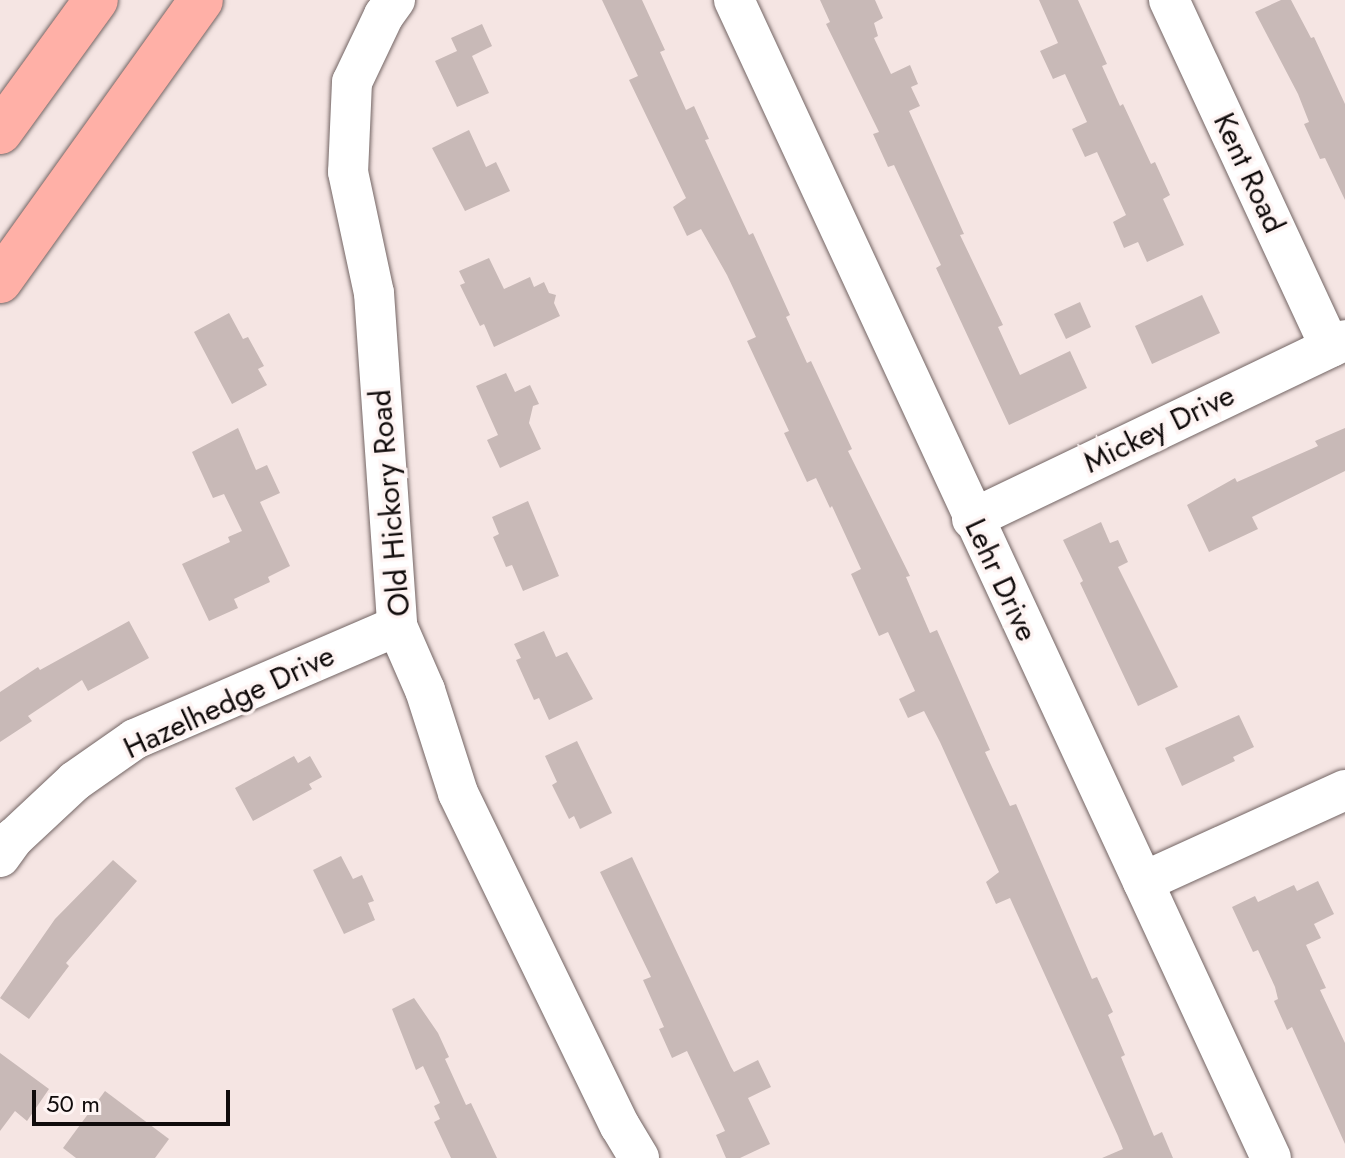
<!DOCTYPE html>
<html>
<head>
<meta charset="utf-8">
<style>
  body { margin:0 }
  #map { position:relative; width:1345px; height:1158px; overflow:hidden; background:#f5e5e3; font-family:Jost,sans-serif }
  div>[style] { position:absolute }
  .building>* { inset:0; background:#c8b9b7 }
  .roads { filter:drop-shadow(0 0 2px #736564) drop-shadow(0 0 2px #736564) }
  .minor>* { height:40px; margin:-20px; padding:0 20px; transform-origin:20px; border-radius:20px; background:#fff }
  .highway>* { height:44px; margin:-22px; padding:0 22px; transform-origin:22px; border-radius:22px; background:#ffb0a7 }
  span { translate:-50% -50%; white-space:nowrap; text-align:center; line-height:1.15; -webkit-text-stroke:7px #fef4f3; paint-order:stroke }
  .street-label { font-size:30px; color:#100b0b }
  .scale { position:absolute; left:32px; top:1090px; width:198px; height:36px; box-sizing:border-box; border:4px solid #100b0b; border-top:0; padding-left:10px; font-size:24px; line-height:28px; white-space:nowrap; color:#100b0b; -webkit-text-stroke:6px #fef4f3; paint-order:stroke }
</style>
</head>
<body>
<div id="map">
  <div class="building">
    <i style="clip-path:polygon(602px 0,642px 0,665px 50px,660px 52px,686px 110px,694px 106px,709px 139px,705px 140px,749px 235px,753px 233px,790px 315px,786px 317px,807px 363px,811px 361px,852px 449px,848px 451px,910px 576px,906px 577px,930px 633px,937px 630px,990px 750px,985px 752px,1010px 806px,1016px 804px,1092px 979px,1097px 977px,1113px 1012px,1108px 1015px,1125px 1055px,1121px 1057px,1154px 1136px,1162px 1132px,1173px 1158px,1102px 1158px,1123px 1149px,1118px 1136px,1010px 898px,996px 904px,986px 882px,999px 872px,940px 742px,924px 711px,908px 718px,899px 699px,915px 691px,888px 632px,879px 636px,851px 574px,861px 569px,832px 506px,830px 508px,816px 478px,807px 482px,784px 433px,789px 431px,747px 341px,756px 337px,727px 275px,701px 229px,687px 236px,673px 207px,686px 198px,629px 80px,638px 76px)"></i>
    <i style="clip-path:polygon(820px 0,875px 0,883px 18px,874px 23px,878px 36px,874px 38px,891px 74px,910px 65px,918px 84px,911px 87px,920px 106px,909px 111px,964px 234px,960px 235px,1003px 325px,998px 327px,1020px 375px,1070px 351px,1087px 388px,1009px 425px,936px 268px,941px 265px,894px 165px,888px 167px,873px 134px,879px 132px,826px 24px,830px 22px)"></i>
    <i style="clip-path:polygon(1039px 0,1078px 0,1107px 64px,1102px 66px,1120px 106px,1123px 104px,1151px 164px,1155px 162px,1170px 195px,1163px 199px,1184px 245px,1147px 262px,1138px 242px,1124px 248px,1113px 222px,1126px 215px,1097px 152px,1085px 157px,1072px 129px,1087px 122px,1065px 74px,1053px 79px,1040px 51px,1058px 43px)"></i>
    <i style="clip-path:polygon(1281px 0,1291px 0,1311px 38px,1314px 37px,1345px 104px,1345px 200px,1325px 158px,1320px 159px,1304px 124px,1309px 122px,1298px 94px,1255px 12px)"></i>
    <i style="clip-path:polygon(482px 24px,492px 46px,472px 56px,489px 93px,457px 107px,435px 61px,457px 51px,451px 38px)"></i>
    <i style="clip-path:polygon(469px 130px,486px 167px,496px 162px,510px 191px,465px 211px,432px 148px)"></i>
    <i style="clip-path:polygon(489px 258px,504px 289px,530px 277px,534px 287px,544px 282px,549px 293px,556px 295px,554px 303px,560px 316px,494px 347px,484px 324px,480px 326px,460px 285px,465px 283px,459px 271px)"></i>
    <i style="clip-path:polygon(1202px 295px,1220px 333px,1152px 364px,1135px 326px)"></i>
    <i style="clip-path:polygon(1080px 302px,1091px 327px,1066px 339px,1054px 314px)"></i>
    <i style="clip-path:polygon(229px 313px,243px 339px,248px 337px,264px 366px,258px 369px,267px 385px,232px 404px,194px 332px)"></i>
    <i style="clip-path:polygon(506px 373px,515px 392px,530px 385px,539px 404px,533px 406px,529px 423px,541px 449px,500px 468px,487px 440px,498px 435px,476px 386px)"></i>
    <i style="clip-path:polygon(238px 428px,256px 470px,267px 465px,280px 493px,260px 502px,290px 566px,268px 577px,270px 582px,234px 599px,238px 608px,209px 621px,182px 564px,230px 542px,228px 537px,242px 531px,224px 494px,213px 498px,192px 452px)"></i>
    <i style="clip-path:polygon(1345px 428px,1345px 471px,1252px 517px,1258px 529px,1209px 552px,1187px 505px,1235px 478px,1237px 482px,1318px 446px,1315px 441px)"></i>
    <i style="clip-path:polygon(528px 501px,559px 576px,523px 591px,512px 565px,506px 567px,493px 537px,499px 534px,492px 517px)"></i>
    <i style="clip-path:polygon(1101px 522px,1110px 543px,1118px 540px,1128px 562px,1118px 567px,1178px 687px,1138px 706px,1080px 583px,1083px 581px,1063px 540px)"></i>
    <i style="clip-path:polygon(129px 621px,149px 658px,88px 691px,82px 680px,28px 716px,32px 721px,0 742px,0 692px,38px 667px,40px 670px)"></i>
    <i style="clip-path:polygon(544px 631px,556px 657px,567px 652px,593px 699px,549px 720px,539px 698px,534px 700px,516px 660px,521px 658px,514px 644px)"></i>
    <i style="clip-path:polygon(1239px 715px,1254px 747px,1233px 757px,1235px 761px,1182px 786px,1165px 748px)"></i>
    <i style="clip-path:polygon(577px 741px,612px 813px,580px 829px,574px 816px,569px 819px,552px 785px,557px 782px,545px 756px)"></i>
    <i style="clip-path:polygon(294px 756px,298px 763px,310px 756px,322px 777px,309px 784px,312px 789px,253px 821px,235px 788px)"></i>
    <i style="clip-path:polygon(341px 856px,353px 879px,362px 875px,374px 901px,368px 903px,375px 920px,344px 934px,313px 870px)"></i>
    <i style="clip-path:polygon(632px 857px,731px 1067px,734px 1072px,758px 1060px,771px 1087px,748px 1098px,770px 1144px,740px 1158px,726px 1158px,716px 1135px,725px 1131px,687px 1051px,672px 1058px,659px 1029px,664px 1027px,643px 980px,651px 977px,600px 872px)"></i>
    <i style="clip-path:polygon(113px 860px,137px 881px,66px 963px,69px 966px,29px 1019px,0 998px,55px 919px)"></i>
    <i style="clip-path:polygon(1318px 881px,1334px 914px,1314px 924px,1321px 938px,1306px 945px,1326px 988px,1320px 990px,1345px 1043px,1345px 1144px,1292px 1027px,1287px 1030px,1274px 1001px,1278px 999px,1275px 987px,1258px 950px,1253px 952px,1232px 907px,1255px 896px,1258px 902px,1294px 885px,1297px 891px)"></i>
    <i style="clip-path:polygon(414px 998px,438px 1033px,449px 1057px,445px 1059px,466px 1105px,471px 1103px,497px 1158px,451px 1158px,434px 1122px,440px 1119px,434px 1106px,440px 1103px,423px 1066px,416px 1070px,392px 1009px)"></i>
    <i style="clip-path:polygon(0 1053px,49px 1089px,27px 1121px,15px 1111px,0 1131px)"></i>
    <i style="clip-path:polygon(105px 1091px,169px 1139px,155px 1158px,76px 1158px,63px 1148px)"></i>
  </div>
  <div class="roads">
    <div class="minor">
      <i style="left:395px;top:0;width:19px;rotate:126deg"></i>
      <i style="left:384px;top:15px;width:74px;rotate:115.5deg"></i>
      <i style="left:352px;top:82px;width:90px;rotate:92.5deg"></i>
      <i style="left:348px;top:172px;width:124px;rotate:77.9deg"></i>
      <i style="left:374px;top:293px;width:334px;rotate:86deg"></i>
      <i style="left:397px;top:626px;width:70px;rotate:66.4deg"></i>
      <i style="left:425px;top:690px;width:108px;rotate:72.2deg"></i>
      <i style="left:458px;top:793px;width:370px;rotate:64.1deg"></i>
      <i style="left:620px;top:1126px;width:37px;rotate:59deg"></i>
      <i style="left:734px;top:0;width:1276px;rotate:65.12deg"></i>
      <i style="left:1169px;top:0;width:383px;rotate:65.1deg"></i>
      <i style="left:972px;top:519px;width:414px;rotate:-25.6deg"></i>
      <i style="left:0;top:857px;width:24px;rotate:-54deg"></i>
      <i style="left:14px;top:838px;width:83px;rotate:-43.1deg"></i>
      <i style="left:75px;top:781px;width:73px;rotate:-35deg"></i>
      <i style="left:135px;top:739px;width:285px;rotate:-23.3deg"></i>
      <i style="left:1143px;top:882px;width:222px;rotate:-24.5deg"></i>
    </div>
    <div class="highway">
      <i style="left:0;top:132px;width:163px;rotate:-54deg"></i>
      <i style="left:0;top:281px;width:345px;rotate:-54.4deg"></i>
    </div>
  </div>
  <div class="street-label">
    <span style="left:1249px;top:173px;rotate:65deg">Kent Road</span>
    <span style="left:1159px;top:429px;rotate:-26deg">Mickey Drive</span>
    <span style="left:390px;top:503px;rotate:-95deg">Old Hickory Road</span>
    <span style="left:1001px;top:580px;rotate:65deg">Lehr Drive</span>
    <span style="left:229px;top:702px;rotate:-25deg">Hazelhedge Drive</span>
  </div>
  <div class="scale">50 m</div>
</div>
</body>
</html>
